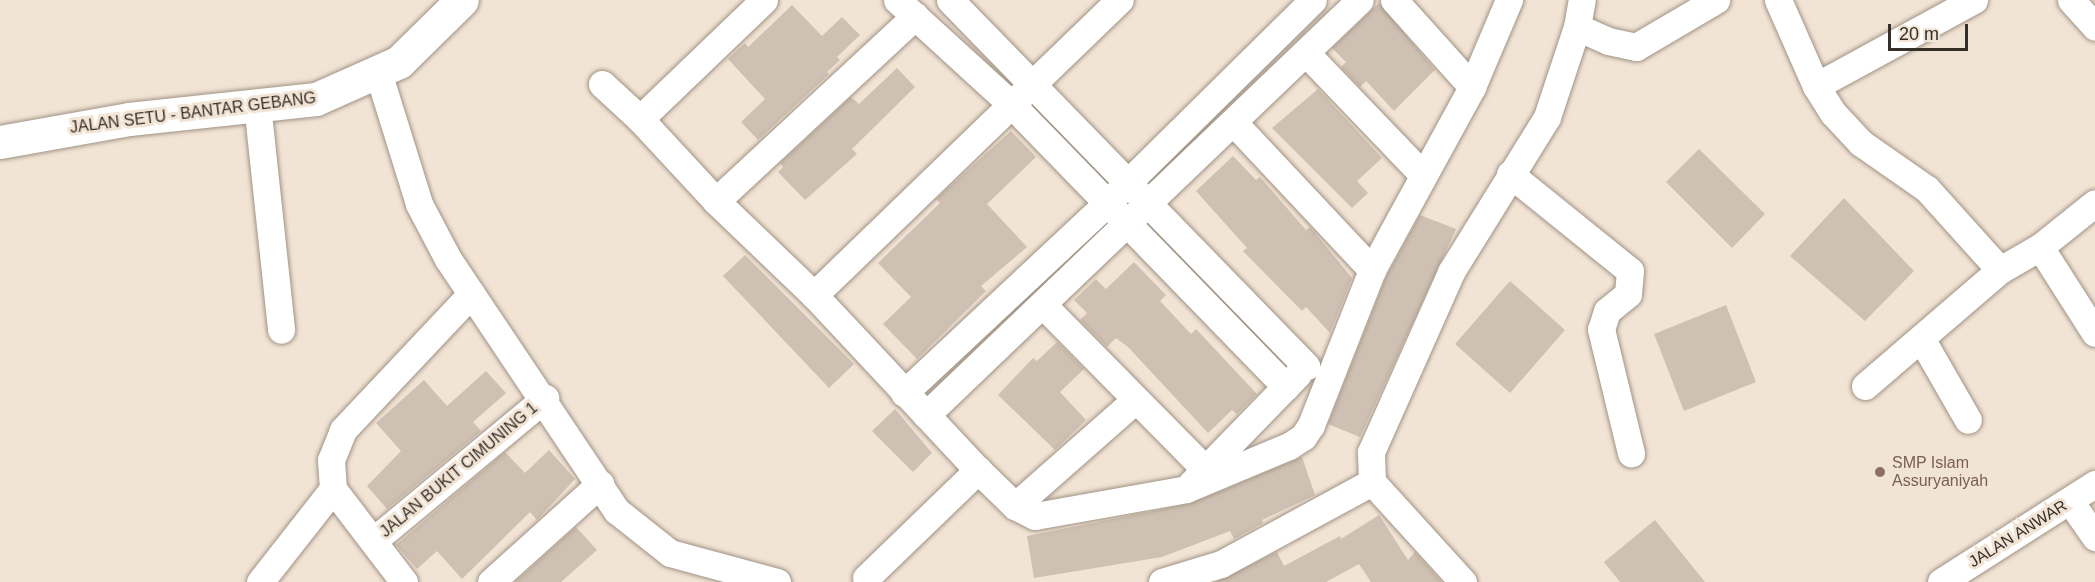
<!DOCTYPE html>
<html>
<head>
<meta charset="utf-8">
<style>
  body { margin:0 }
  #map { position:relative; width:2095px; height:582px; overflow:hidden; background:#f2e4d5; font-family:Helvetica,sans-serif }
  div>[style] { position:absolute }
  .building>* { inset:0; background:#cec0b2 }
  .roads { filter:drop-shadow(0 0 2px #a09385) drop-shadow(0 0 2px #a09385) }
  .minor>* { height:27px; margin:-13.5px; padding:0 13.5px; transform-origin:13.5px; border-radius:13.5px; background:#fff }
  .secondary>* { height:33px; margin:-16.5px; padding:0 16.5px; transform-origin:16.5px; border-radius:16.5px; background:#fff }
  .dots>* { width:16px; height:16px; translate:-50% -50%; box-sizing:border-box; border:3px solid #f2e4d5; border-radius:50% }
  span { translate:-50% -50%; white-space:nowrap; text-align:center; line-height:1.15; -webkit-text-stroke:6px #f2e4d5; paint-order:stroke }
  .street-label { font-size:16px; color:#342f29 }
  .education-label { font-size:16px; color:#785e54 }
  .left { translate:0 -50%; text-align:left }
  .scale { position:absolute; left:1888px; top:24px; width:80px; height:27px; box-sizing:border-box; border:3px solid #342f29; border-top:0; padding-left:8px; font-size:18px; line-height:21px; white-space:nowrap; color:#342f29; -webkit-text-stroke:4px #f2e4d5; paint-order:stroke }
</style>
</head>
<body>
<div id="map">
  <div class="building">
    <i style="clip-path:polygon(1379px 3px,1435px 70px,1394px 111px,1366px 81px,1360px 87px,1341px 67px,1346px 62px,1332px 48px)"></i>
    <i style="clip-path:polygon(792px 5px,822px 36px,842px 17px,860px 35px,837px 57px,840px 60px,827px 72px,829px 74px,758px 140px,741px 122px,765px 99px,728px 59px,745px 43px,748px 47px)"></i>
    <i style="clip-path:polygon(897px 68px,915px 87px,852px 149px,857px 154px,805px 200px,778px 172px,783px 167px,780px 163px,851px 97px,859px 104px)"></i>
    <i style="clip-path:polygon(1318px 89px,1382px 158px,1357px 181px,1368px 193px,1352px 208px,1272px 128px)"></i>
    <i style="clip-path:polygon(1011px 131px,1036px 157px,987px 204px,1027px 247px,981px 286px,986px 291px,917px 359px,883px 324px,911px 297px,878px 263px,940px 203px,936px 199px)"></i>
    <i style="clip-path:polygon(1699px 149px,1765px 214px,1732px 248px,1666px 182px)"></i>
    <i style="clip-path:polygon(1233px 156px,1256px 180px,1260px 177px,1306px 230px,1310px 227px,1352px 278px,1330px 333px,1306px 307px,1302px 311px,1243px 251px,1247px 248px,1196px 191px)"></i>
    <i style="clip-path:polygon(1844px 198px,1914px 271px,1865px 321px,1790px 256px)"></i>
    <i style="clip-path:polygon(1420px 215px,1456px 229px,1360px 437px,1328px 424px,1386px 277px)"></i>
    <i style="clip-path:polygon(745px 255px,854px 364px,829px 388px,723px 276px)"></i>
    <i style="clip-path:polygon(1134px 262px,1166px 295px,1160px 301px,1191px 334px,1196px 329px,1257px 394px,1237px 414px,1232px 410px,1208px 433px,1128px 347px,1116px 338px,1107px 347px,1080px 320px,1087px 313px,1074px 300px,1096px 279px,1106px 289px)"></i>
    <i style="clip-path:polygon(1510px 281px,1565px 330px,1510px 393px,1455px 344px)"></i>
    <i style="clip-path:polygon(1726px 305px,1756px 382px,1684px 411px,1654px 334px)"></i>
    <i style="clip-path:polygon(1057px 342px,1084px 369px,1060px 392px,1086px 420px,1055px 450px,998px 395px,1033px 358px,1037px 361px)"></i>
    <i style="clip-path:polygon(486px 371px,506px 393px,473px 422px,481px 431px,387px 509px,367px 486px,401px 451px,376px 423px,424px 380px,447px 406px)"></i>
    <i style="clip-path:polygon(895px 409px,932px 453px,913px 472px,872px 431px)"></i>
    <i style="clip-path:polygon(549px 450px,575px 479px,537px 520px,530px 512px,462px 579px,437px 551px,417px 569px,396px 545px,505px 452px,525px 473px)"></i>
    <i style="clip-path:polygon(1302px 457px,1315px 495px,1262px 520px,1263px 523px,1234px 539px,1230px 531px,1162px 557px,1034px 578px,1027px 536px,1189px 504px)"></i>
    <i style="clip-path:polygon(1379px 515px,1408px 560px,1415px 552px,1442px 582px,1371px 582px,1359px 564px,1326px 582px,1216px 582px,1277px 552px,1284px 566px,1340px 536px,1341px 539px)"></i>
    <i style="clip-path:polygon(1655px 520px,1705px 582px,1620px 582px,1604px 562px)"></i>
    <i style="clip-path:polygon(576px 527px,597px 550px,561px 582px,515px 582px)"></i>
  </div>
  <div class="roads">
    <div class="minor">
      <i style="left:764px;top:0;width:172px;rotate:136.2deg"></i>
      <i style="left:640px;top:119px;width:112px;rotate:47.2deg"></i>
      <i style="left:716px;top:201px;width:136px;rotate:43.8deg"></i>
      <i style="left:814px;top:295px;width:240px;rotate:46.9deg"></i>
      <i style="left:978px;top:470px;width:52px;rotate:44.2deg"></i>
      <i style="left:1015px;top:506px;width:22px;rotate:27deg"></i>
      <i style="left:1035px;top:516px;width:153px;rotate:-10.1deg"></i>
      <i style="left:1186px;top:489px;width:112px;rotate:-22.7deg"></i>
      <i style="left:1289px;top:446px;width:17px;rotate:-33deg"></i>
      <i style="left:1303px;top:437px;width:14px;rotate:-56deg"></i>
      <i style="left:1311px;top:425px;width:167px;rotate:-68.5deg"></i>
      <i style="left:1372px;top:270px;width:209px;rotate:-61.3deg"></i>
      <i style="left:1472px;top:87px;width:95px;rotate:-67deg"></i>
      <i style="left:897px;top:0;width:156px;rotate:42.4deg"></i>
      <i style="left:1012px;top:105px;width:393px;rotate:45.8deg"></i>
      <i style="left:950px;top:0;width:511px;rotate:45.79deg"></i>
      <i style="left:1394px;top:0;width:117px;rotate:48.1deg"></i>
      <i style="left:1778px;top:0;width:94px;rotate:66.2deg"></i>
      <i style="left:1816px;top:86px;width:180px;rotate:-28.6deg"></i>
      <i style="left:2071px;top:0;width:36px;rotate:48deg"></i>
      <i style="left:1577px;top:27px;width:34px;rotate:24deg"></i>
      <i style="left:1608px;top:41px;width:29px;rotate:12deg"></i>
      <i style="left:1636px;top:47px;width:93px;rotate:-30.4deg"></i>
      <i style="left:1306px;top:53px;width:168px;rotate:46.2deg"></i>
      <i style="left:378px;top:72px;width:138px;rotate:72.7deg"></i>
      <i style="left:419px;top:204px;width:62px;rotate:62.2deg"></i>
      <i style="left:448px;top:259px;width:303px;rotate:56.2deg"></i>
      <i style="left:617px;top:511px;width:68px;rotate:38.4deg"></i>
      <i style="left:670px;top:553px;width:111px;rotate:15.2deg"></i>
      <i style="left:602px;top:84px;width:52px;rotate:42.6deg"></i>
      <i style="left:1816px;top:86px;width:32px;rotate:58deg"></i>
      <i style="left:1833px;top:113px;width:41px;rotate:47deg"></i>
      <i style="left:1861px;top:143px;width:80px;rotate:34.9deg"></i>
      <i style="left:1927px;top:189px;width:109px;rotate:48deg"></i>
      <i style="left:2000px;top:270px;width:46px;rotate:-29.9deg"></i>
      <i style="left:2040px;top:247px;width:70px;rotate:-38.7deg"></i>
      <i style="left:257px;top:104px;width:227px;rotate:83.9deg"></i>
      <i style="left:1234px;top:123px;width:202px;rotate:46.8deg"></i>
      <i style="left:1510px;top:174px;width:154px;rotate:38.9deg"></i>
      <i style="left:1630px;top:271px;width:23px;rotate:95deg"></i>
      <i style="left:1628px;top:294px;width:27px;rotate:141deg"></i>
      <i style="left:1607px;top:311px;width:19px;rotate:108deg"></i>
      <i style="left:1601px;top:329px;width:128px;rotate:76.4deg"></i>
      <i style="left:716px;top:201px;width:272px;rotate:-42.9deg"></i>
      <i style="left:2040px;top:247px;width:102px;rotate:57.4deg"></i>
      <i style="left:814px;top:295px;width:425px;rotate:-44deg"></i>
      <i style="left:1044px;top:306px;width:228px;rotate:45.4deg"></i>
      <i style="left:1922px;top:340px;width:92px;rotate:60.1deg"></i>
      <i style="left:1865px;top:386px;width:178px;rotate:-40.7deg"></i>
      <i style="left:904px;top:393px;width:278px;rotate:-43.1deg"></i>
      <i style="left:1107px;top:203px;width:289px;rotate:-44.6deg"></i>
      <i style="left:926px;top:415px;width:600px;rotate:-43.72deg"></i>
      <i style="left:1191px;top:484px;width:153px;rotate:-45.8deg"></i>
      <i style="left:2070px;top:501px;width:44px;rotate:55.2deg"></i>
      <i style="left:1015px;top:506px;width:159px;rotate:-41.4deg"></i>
      <i style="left:373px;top:541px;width:224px;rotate:-39.7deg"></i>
      <i style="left:866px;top:578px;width:156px;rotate:-44deg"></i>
      <i style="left:260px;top:582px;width:118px;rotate:-51.9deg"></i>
      <i style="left:404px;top:582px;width:117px;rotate:-127.4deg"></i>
      <i style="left:333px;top:489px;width:29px;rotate:-94deg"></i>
      <i style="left:331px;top:460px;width:32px;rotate:-68deg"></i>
      <i style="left:343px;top:430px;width:187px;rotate:-46.7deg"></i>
      <i style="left:491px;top:582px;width:147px;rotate:-42deg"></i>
      <i style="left:1162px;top:582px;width:62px;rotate:-17deg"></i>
      <i style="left:1221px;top:564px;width:172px;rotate:-28.5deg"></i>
      <i style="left:1463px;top:582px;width:135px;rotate:-132.3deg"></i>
      <i style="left:1372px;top:482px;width:30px;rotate:-92deg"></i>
      <i style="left:1371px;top:452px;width:197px;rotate:-66deg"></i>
      <i style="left:1451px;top:272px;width:182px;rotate:-58.2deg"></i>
      <i style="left:1547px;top:117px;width:95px;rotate:-71.6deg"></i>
      <i style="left:1577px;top:27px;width:27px;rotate:-80deg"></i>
      <i style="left:1941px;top:582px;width:183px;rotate:-32.5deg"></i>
    </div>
    <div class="secondary">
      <i style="left:0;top:142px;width:131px;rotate:-10.1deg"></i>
      <i style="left:129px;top:119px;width:188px;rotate:-6.1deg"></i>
      <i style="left:316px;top:99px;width:91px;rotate:-24deg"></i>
      <i style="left:399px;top:62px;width:88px;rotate:-44.5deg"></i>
    </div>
  </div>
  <div class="dots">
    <i style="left:1880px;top:472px;background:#8d6e63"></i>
  </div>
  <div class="street-label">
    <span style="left:193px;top:113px;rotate:-7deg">JALAN SETU - BANTAR GEBANG</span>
    <span style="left:459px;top:470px;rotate:-40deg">JALAN BUKIT CIMUNING 1</span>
    <span style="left:2018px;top:534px;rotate:-32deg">JALAN ANWAR</span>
  </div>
  <div class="education-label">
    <span class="left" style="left:1892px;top:472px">SMP Islam<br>Assuryaniyah</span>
  </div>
  <div class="scale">20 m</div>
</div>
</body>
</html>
